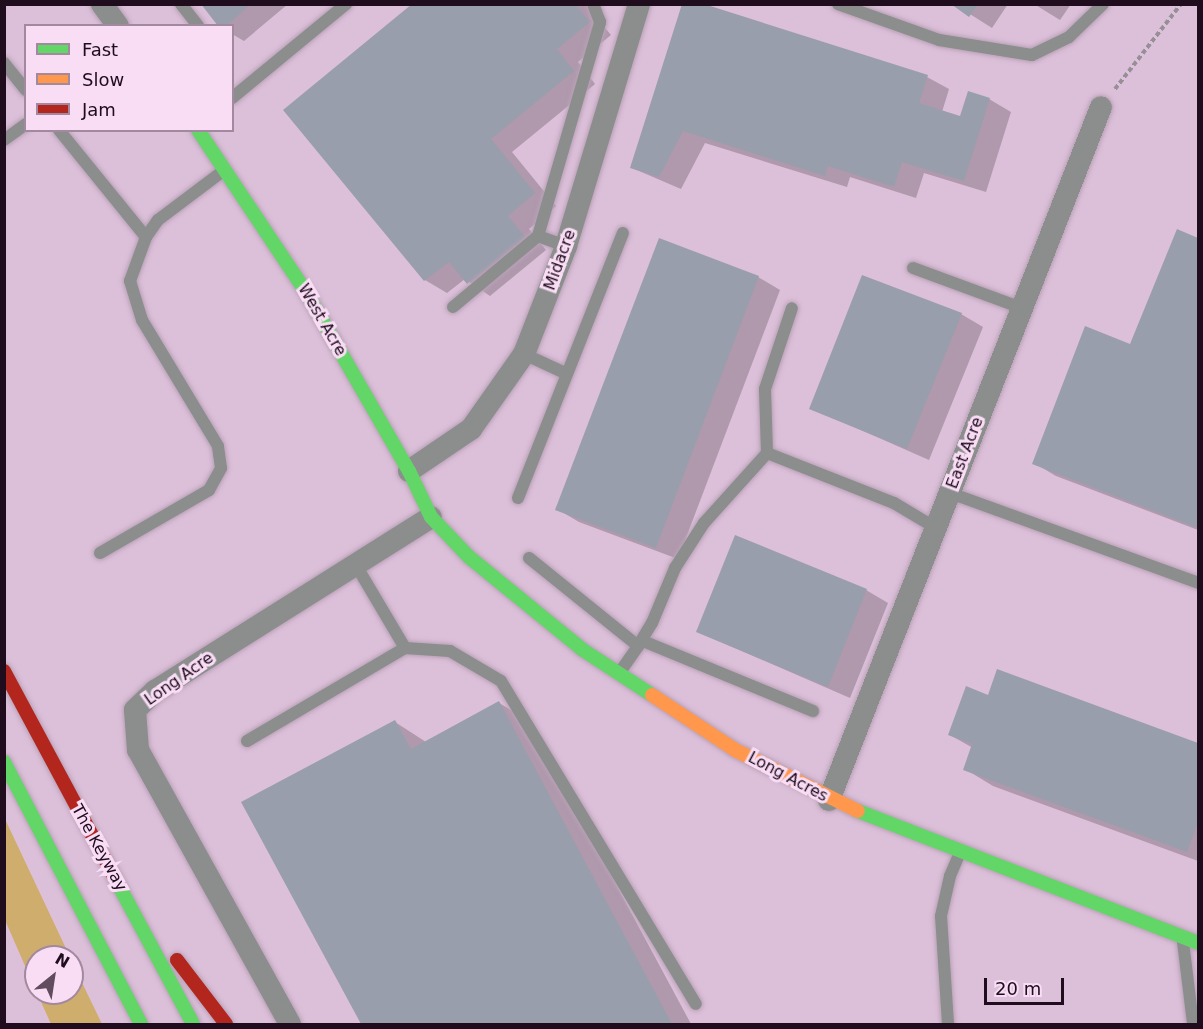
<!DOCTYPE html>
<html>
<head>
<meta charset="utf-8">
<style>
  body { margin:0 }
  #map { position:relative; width:1203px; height:1029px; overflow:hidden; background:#dcbfd9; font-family:"DejaVu Sans",sans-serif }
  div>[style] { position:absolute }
  .green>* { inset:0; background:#cfad6c }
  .shadow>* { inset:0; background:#0003 }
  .building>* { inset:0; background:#999ead }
  .path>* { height:4px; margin-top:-2px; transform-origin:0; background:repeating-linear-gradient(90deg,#968f96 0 4.5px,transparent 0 7.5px) }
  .roads { filter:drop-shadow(0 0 2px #b8a1b6) drop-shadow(0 0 2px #b8a1b6) }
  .lane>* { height:12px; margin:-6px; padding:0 6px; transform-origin:6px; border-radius:6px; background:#8b8e8c }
  .street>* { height:22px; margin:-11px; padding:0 11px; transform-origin:11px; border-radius:11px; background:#8b8e8c }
  .fast>* { height:14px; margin:-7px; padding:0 7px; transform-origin:7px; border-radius:7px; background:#63d668 }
  .slow>* { height:14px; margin:-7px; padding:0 7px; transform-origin:7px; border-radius:7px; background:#ff974d }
  .jam>* { height:14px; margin:-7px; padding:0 7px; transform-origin:7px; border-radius:7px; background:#b3261e }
  span { translate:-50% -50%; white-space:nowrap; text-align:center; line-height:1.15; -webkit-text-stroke:6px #f9ddf5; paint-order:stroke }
  .street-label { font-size:16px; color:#1f0c1d }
  .frame { position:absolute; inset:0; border:6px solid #1f0c1d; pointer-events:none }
  .legend { position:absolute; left:24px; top:24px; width:210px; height:108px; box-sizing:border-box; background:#f9ddf5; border:2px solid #a2899f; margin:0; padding:8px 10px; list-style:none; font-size:18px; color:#1f0c1d }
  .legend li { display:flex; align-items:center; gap:12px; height:30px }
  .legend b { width:30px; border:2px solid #a2899f }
  .north { position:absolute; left:24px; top:945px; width:60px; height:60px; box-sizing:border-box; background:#f9ddf5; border:2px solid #a2899f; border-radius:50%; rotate:30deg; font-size:16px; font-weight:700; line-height:24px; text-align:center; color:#1f0c1d }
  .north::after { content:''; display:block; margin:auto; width:21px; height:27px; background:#614b5f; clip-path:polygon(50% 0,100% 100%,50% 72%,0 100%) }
  .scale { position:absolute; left:984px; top:978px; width:80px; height:27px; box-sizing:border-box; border:3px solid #1f0c1d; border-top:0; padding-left:8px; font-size:18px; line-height:21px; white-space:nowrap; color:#1f0c1d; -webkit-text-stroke:4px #f9ddf5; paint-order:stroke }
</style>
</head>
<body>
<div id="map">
  <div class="green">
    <i style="clip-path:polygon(5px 819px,70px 957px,36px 957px,36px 991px,5px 920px)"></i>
    <i style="clip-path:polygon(72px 962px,102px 1024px,51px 1024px,37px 993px,72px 993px)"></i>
  </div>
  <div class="shadow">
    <i style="clip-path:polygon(203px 4px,288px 4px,244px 41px,232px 34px,232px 26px,220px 26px)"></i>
    <i style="clip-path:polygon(414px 4px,585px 4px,611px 35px,578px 62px,595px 84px,512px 152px,556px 206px,529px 229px,546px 250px,490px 296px,465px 279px,447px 293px,425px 280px,285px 110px)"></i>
    <i style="clip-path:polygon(683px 4px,927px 77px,949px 89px,942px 112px,961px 118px,989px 99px,1011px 112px,986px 192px,924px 173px,916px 198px,850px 177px,847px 187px,705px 143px,681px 189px,632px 168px)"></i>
    <i style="clip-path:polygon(954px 4px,1008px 4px,992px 28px)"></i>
    <i style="clip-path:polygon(1034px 4px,1071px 4px,1060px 20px)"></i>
    <i style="clip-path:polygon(1178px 231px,1198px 240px,1198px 530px,1056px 476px,1034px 463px,1130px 346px)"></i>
    <i style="clip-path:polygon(758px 277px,780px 290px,678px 559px,579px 522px,557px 509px)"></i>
    <i style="clip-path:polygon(961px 314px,983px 327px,929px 460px,811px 408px)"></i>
    <i style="clip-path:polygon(866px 590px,888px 603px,850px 698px,698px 632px)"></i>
    <i style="clip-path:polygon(998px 671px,1198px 745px,1198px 861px,993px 786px,965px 769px,973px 748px,950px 735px,989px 697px)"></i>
    <i style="clip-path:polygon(499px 703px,527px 719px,691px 1024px,362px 1024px,243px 803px,395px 722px,426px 742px)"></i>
  </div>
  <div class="building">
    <i style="clip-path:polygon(201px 4px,251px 4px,226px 26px,218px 26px)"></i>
    <i style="clip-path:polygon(412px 4px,575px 4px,590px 22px,557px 49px,574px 71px,491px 139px,535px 193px,508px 216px,525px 237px,467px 284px,449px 262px,424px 281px,283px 110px)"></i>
    <i style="clip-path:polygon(682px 4px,704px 4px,928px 75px,919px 103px,960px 116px,968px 91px,990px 98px,964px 181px,902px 162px,894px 187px,828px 166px,825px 176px,683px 131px,659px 177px,630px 168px)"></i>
    <i style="clip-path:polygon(951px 4px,978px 4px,969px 17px)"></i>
    <i style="clip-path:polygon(1177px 229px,1198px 238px,1198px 528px,1032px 464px,1085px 326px,1130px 344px)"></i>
    <i style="clip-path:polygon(659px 238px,759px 276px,656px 548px,555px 510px)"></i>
    <i style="clip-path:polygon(862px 275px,962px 313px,907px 449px,809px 409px)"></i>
    <i style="clip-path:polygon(735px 535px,867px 589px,828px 687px,696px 632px)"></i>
    <i style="clip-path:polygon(997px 669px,1198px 743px,1198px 822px,1187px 852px,963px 770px,972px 744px,948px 735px,966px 686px,988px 695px)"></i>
    <i style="clip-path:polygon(499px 701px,672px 1024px,361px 1024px,241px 802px,395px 720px,411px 749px)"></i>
  </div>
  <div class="path">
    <i style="left:1115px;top:89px;width:108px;rotate:-52.2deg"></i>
  </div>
  <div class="roads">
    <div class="lane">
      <i style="left:181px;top:4px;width:28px;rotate:52deg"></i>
      <i style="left:838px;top:4px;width:107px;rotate:19.6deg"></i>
      <i style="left:939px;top:40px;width:94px;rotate:9.2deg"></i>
      <i style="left:1032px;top:55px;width:41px;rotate:-25.9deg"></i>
      <i style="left:1069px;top:37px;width:47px;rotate:-44.1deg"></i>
      <i style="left:4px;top:63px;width:35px;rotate:51deg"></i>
      <i style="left:232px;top:98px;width:148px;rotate:-39.5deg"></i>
      <i style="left:59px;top:130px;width:138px;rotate:50.9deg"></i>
      <i style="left:4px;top:140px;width:27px;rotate:-36deg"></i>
      <i style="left:538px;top:236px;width:30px;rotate:20deg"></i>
      <i style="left:913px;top:268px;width:116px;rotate:20.2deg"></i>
      <i style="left:453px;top:307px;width:111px;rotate:-39.9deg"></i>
      <i style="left:538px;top:236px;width:223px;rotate:-73.8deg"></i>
      <i style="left:600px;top:22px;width:19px;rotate:-111deg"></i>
      <i style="left:524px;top:354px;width:47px;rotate:24.9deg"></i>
      <i style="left:767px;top:453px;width:64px;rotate:-91.8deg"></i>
      <i style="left:765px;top:389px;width:85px;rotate:-71.6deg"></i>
      <i style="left:950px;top:493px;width:264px;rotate:19.9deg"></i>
      <i style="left:518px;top:498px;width:285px;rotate:-68.4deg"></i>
      <i style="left:100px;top:553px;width:126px;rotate:-30deg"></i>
      <i style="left:209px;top:490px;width:25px;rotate:-61deg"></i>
      <i style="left:221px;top:468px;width:22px;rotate:-98deg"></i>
      <i style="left:218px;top:446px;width:147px;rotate:-121.1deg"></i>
      <i style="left:142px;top:320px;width:41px;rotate:-107.1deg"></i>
      <i style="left:130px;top:281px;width:47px;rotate:-70deg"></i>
      <i style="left:146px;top:237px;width:21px;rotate:-55deg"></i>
      <i style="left:158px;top:220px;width:81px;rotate:-37deg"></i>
      <i style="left:529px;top:558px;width:140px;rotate:38.9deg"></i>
      <i style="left:638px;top:646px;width:27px;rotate:-59deg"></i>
      <i style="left:652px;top:623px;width:60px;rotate:-67.3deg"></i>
      <i style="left:675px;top:568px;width:54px;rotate:-57.2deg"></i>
      <i style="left:704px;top:523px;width:94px;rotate:-48deg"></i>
      <i style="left:767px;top:453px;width:136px;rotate:21.5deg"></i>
      <i style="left:894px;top:503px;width:49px;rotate:30.8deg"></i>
      <i style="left:643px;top:641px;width:184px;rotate:22.4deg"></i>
      <i style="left:405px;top:648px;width:45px;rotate:3.8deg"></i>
      <i style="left:450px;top:651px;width:59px;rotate:30.5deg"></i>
      <i style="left:501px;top:681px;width:377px;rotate:58.9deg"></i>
      <i style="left:620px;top:672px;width:32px;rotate:-55deg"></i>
      <i style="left:247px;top:741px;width:183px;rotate:-30.5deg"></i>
      <i style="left:405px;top:648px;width:96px;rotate:-120.6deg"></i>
      <i style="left:1183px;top:942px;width:83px;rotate:83deg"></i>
      <i style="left:948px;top:1024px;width:108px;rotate:-93.7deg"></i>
      <i style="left:941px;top:916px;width:41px;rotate:-77.3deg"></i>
      <i style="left:950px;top:876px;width:25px;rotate:-67deg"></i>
    </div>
    <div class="street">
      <i style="left:102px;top:4px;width:27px;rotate:54deg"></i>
      <i style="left:409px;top:471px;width:75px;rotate:-34.1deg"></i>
      <i style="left:471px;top:429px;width:92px;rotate:-54.8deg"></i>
      <i style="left:524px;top:354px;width:116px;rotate:-68.7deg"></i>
      <i style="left:566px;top:246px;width:253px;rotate:-73.2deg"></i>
      <i style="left:829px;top:800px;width:744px;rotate:-68.57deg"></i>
      <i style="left:290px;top:1024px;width:313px;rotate:-119deg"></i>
      <i style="left:138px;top:750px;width:40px;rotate:-94.3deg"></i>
      <i style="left:135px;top:710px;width:28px;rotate:-44deg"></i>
      <i style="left:155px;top:691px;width:326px;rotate:-32.2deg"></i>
    </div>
    <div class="fast">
      <i style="left:198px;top:130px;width:195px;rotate:56.3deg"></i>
      <i style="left:306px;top:292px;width:207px;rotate:60.1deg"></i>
      <i style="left:409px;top:471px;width:51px;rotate:64.4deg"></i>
      <i style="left:431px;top:517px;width:55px;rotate:46.5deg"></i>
      <i style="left:469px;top:557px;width:147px;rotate:39.2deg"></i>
      <i style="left:583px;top:650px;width:82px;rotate:33.1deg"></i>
      <i style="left:4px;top:762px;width:296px;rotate:62.4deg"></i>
      <i style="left:858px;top:811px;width:365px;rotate:21.2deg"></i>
      <i style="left:118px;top:884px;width:159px;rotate:61.8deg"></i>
    </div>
    <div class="slow">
      <i style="left:652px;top:695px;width:100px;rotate:33.5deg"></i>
      <i style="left:735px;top:750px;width:137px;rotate:26.4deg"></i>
    </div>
    <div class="jam">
      <i style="left:4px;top:671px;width:242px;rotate:61.8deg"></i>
      <i style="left:177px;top:960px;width:81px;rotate:52.6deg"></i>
    </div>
  </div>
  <div class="street-label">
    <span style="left:560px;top:260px;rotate:-70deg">Midacre</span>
    <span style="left:322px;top:320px;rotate:60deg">West Acre</span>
    <span style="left:965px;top:453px;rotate:-69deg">East Acre</span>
    <span style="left:179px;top:679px;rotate:-35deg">Long Acre</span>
    <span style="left:788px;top:777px;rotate:28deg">Long Acres</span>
    <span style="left:99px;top:848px;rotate:61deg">The Keyway</span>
  </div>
  <div class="frame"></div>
  <ul class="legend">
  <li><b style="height:8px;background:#63d668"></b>Fast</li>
  <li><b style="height:8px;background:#ff974d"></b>Slow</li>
  <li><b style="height:8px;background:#b3261e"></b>Jam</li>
  </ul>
  <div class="north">N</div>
  <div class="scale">20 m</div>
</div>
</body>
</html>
